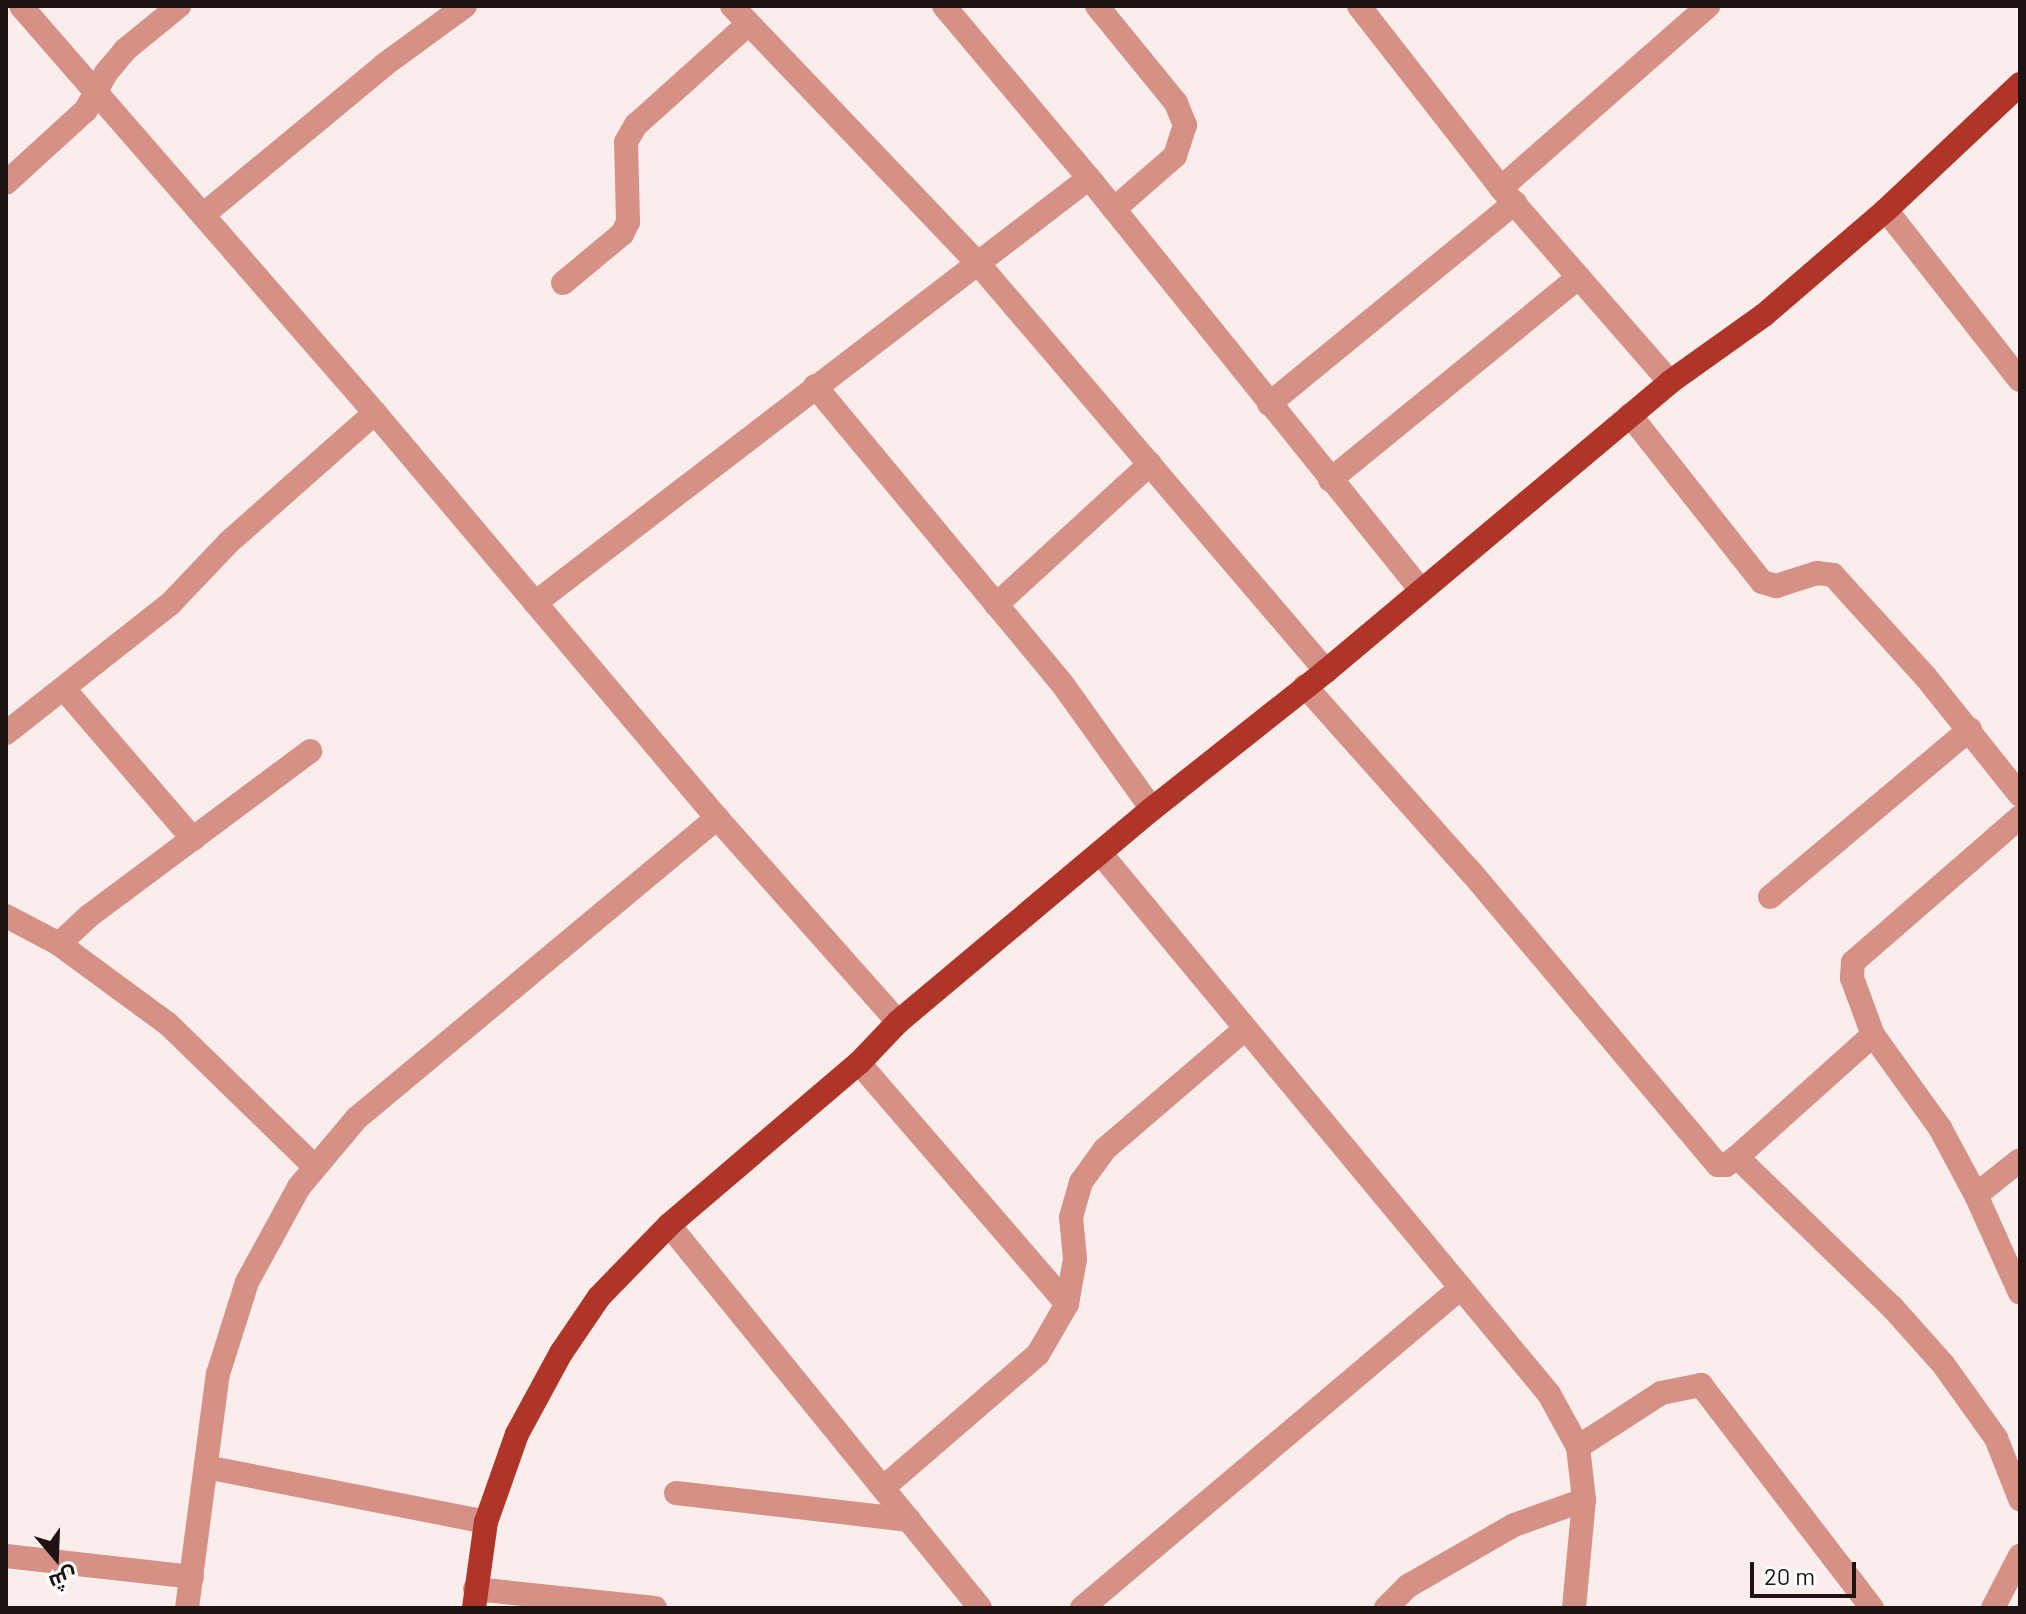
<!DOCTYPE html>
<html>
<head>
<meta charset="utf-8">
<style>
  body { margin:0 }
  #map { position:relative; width:2026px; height:1614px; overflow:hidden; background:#fbedeb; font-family:Barlow,Cairo,sans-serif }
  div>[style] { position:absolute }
  .minor>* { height:24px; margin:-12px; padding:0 12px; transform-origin:12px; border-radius:12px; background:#d59186 }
  .major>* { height:24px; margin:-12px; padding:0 12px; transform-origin:12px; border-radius:12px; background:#af3528 }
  span { translate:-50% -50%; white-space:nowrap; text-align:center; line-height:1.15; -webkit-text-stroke:6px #fefefe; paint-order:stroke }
  .frame { position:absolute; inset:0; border:8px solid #1d1311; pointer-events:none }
  .north { position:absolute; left:16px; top:1518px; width:80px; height:80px; -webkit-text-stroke:6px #fefefe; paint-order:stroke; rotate:161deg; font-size:22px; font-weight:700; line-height:32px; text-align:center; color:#1d1311 }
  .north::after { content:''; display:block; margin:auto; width:28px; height:36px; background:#1d1311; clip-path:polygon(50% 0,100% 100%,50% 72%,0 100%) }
  .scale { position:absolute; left:1750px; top:1562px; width:106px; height:36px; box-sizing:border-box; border:4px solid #1d1311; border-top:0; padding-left:10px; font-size:24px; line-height:28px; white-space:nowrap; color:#1d1311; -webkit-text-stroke:6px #fefefe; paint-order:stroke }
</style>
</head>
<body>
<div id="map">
  <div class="minor">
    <i style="left:21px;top:6px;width:539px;rotate:48.98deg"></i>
    <i style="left:375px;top:413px;width:530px;rotate:49.82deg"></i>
    <i style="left:717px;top:818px;width:273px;rotate:48.4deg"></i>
    <i style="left:732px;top:6px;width:353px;rotate:46.3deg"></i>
    <i style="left:976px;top:261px;width:539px;rotate:49.51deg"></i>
    <i style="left:944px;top:6px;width:225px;rotate:49.9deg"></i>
    <i style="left:1089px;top:178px;width:529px;rotate:51.14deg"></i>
    <i style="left:1097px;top:6px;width:125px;rotate:50.8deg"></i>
    <i style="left:1176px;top:103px;width:24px;rotate:68deg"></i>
    <i style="left:1185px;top:125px;width:33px;rotate:108deg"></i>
    <i style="left:1175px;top:156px;width:81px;rotate:139deg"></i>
    <i style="left:1359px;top:6px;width:231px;rotate:52deg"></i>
    <i style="left:6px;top:183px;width:108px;rotate:-42.4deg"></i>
    <i style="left:86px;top:110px;width:42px;rotate:-61.6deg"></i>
    <i style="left:106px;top:73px;width:30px;rotate:-50deg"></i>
    <i style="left:125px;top:50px;width:70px;rotate:-39.2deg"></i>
    <i style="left:1886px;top:210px;width:216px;rotate:51.8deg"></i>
    <i style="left:203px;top:215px;width:235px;rotate:-39.6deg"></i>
    <i style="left:384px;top:65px;width:100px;rotate:-36.1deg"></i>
    <i style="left:563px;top:283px;width:77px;rotate:-39.7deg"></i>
    <i style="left:622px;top:234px;width:13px;rotate:-63deg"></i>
    <i style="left:628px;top:222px;width:80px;rotate:-91.4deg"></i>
    <i style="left:626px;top:142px;width:20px;rotate:-60deg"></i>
    <i style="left:636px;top:125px;width:151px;rotate:-42deg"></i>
    <i style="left:1670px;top:382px;width:257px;rotate:-131.1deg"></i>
    <i style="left:1501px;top:188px;width:276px;rotate:-41.3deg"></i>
    <i style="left:815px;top:386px;width:385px;rotate:50.3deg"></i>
    <i style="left:1061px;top:682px;width:156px;rotate:54.4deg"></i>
    <i style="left:1269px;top:404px;width:318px;rotate:-39.3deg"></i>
    <i style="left:1630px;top:415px;width:213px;rotate:51.7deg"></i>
    <i style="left:1762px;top:582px;width:15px;rotate:16deg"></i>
    <i style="left:1776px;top:586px;width:43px;rotate:-17.6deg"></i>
    <i style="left:1817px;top:573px;width:16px;rotate:7deg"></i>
    <i style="left:1833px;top:575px;width:137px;rotate:47.7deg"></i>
    <i style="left:1925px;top:676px;width:152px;rotate:51.4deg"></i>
    <i style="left:1330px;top:480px;width:321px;rotate:-39.2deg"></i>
    <i style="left:535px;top:603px;width:698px;rotate:-37.49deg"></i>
    <i style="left:996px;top:605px;width:209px;rotate:-42.5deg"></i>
    <i style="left:1305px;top:686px;width:249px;rotate:48.3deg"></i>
    <i style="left:1471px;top:872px;width:383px;rotate:49.9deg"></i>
    <i style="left:1718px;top:1165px;width:8px"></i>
    <i style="left:1726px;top:1165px;width:14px;rotate:-36deg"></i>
    <i style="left:64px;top:689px;width:198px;rotate:49.3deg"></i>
    <i style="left:6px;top:733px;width:209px;rotate:-38.2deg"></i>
    <i style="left:170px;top:604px;width:86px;rotate:-46.4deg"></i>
    <i style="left:229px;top:542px;width:195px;rotate:-41.5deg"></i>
    <i style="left:2020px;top:817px;width:221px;rotate:139deg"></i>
    <i style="left:1853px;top:962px;width:16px;rotate:94deg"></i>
    <i style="left:1852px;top:978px;width:61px;rotate:69.8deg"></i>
    <i style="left:1873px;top:1035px;width:115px;rotate:54.2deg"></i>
    <i style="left:1940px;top:1128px;width:76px;rotate:61.8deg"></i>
    <i style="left:1976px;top:1195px;width:107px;rotate:65.8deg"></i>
    <i style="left:1101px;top:854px;width:702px;rotate:50.32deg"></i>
    <i style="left:1549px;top:1394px;width:60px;rotate:61.3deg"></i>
    <i style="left:1578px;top:1447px;width:53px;rotate:83.5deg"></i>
    <i style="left:1584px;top:1500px;width:108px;rotate:95.3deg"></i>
    <i style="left:1770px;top:897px;width:261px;rotate:-40deg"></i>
    <i style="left:6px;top:916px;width:60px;rotate:27.8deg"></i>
    <i style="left:59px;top:944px;width:135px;rotate:36.3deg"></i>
    <i style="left:168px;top:1024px;width:205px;rotate:44.2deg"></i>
    <i style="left:59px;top:944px;width:41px;rotate:-43deg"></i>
    <i style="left:89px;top:916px;width:276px;rotate:-36.7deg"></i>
    <i style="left:1873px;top:1035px;width:183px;rotate:138.1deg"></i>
    <i style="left:1737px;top:1157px;width:216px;rotate:44.1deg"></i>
    <i style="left:1892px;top:1307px;width:76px;rotate:48.2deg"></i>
    <i style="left:1943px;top:1364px;width:91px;rotate:54.4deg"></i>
    <i style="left:1996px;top:1438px;width:66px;rotate:68.5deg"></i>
    <i style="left:859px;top:1063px;width:318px;rotate:49.2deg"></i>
    <i style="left:1976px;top:1195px;width:56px;rotate:-38.5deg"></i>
    <i style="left:669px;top:1225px;width:493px;rotate:50.9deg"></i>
    <i style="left:1578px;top:1447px;width:99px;rotate:-33deg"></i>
    <i style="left:1661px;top:1393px;width:41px;rotate:-11.3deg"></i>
    <i style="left:1701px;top:1385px;width:281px;rotate:52.5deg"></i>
    <i style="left:206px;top:1467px;width:285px;rotate:11.1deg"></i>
    <i style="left:884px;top:1487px;width:203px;rotate:-40.8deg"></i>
    <i style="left:1038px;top:1354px;width:58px;rotate:-59.9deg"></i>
    <i style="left:1067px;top:1304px;width:46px;rotate:-79.9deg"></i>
    <i style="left:1075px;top:1259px;width:42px;rotate:-95.4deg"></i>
    <i style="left:1071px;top:1217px;width:36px;rotate:-74deg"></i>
    <i style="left:1081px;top:1182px;width:41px;rotate:-54deg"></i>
    <i style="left:1105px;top:1149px;width:184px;rotate:-40.6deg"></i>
    <i style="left:676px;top:1493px;width:235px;rotate:6.6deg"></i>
    <i style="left:6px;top:1556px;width:187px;rotate:6.4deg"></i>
    <i style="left:475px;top:1589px;width:181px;rotate:6deg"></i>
    <i style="left:187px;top:1608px;width:236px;rotate:-82.5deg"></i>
    <i style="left:218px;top:1374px;width:96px;rotate:-72.5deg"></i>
    <i style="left:247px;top:1282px;width:108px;rotate:-61.3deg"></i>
    <i style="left:299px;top:1187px;width:90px;rotate:-50deg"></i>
    <i style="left:357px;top:1118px;width:469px;rotate:-39.8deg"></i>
    <i style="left:1082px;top:1608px;width:496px;rotate:-40.2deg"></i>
    <i style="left:1386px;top:1608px;width:31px;rotate:-45deg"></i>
    <i style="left:1408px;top:1586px;width:122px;rotate:-29.9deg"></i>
    <i style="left:1514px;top:1525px;width:74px;rotate:-19.7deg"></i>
    <i style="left:1993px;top:1608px;width:59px;rotate:-62.6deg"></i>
  </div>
  <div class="major">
    <i style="left:474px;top:1608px;width:87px;rotate:-82.1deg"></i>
    <i style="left:486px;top:1522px;width:93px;rotate:-70.6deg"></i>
    <i style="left:517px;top:1434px;width:92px;rotate:-61.5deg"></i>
    <i style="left:561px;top:1353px;width:68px;rotate:-55.8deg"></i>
    <i style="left:599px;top:1297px;width:100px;rotate:-45.8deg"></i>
    <i style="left:669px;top:1225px;width:250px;rotate:-40.5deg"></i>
    <i style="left:859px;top:1063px;width:57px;rotate:-46.4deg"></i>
    <i style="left:898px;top:1022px;width:331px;rotate:-40deg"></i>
    <i style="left:1152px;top:809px;width:222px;rotate:-38.4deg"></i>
    <i style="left:1326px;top:671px;width:449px;rotate:-40deg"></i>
    <i style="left:1670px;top:382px;width:115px;rotate:-35.5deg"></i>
    <i style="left:1764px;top:315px;width:161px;rotate:-40.7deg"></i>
    <i style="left:1886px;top:210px;width:184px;rotate:-43.2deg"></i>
  </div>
  <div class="frame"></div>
  <div class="north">ش</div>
  <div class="scale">20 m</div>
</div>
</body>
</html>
